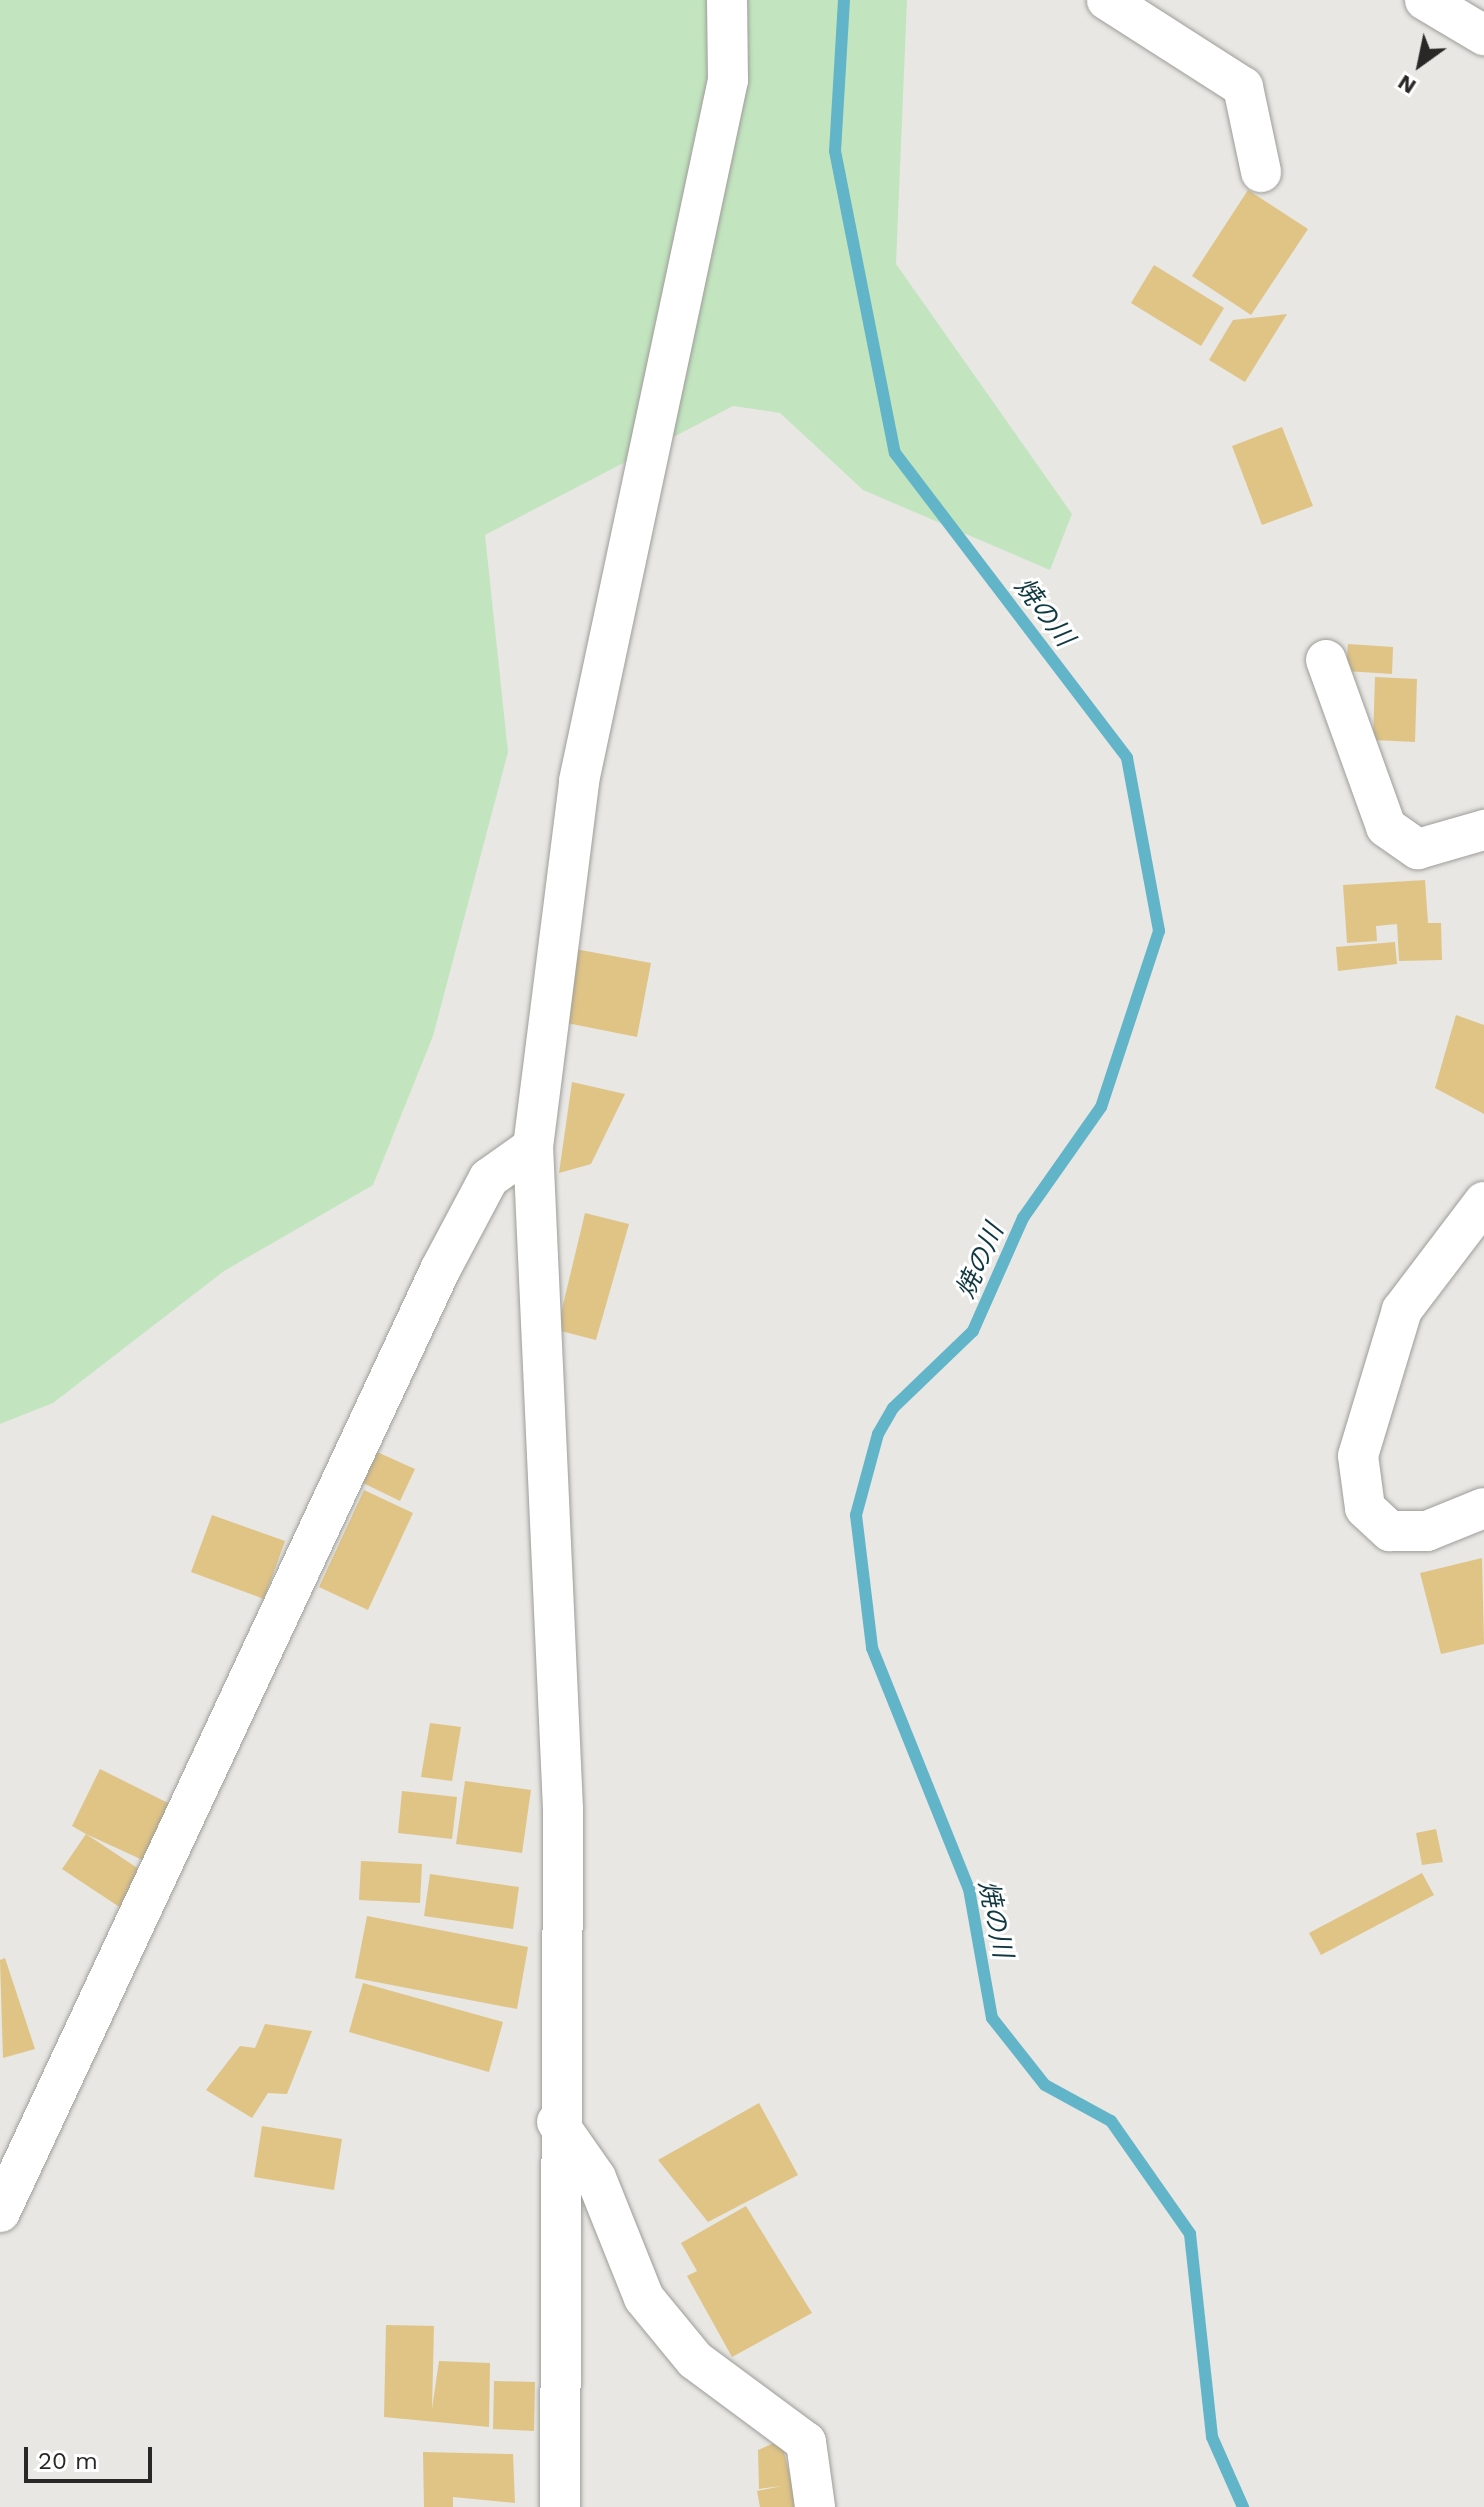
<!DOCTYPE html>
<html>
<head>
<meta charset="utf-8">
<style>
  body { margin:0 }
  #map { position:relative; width:1484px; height:2507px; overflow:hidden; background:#e8e7e3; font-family:"Work Sans","Noto Sans JP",sans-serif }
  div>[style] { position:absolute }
  .green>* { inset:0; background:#c2e5bf }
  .stream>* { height:12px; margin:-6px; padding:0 6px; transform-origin:6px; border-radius:6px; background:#62b5c9 }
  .building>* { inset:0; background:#dfc486 }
  .roads { filter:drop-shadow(0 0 2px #9e9d99) drop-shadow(0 0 2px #9e9d99) }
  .minor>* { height:40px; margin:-20px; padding:0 20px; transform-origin:20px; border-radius:20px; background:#fff }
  span { translate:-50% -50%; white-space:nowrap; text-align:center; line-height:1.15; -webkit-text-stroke:6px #fff; paint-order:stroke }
  .water-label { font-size:26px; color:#103841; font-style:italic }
  .north { position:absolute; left:1380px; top:24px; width:80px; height:80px; -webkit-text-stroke:6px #fff; paint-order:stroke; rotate:213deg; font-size:22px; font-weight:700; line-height:32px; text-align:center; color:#292827 }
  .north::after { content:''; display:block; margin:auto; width:28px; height:36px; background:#292827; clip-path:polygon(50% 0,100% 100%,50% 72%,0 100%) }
  .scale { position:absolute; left:24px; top:2447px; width:128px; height:36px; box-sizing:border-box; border:4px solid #292827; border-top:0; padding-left:10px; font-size:24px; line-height:28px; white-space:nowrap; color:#292827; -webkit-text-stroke:6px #fff; paint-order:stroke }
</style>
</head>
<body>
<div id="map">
  <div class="green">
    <i style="clip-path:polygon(0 0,907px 0,896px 264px,1072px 514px,1050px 570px,863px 490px,780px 413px,733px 406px,485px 535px,508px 752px,433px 1036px,373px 1185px,224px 1271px,53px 1403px,0 1424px)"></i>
  </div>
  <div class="stream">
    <i style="left:844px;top:0;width:151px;rotate:93.4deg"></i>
    <i style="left:835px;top:151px;width:308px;rotate:78.8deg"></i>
    <i style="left:895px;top:453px;width:383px;rotate:52.7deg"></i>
    <i style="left:1127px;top:758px;width:176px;rotate:79.5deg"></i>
    <i style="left:1159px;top:931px;width:185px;rotate:108.2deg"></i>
    <i style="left:1101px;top:1107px;width:136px;rotate:125.1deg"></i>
    <i style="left:1023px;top:1218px;width:124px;rotate:113.9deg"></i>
    <i style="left:973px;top:1331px;width:111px;rotate:136.1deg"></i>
    <i style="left:893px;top:1408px;width:30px;rotate:120deg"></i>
    <i style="left:878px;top:1434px;width:84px;rotate:105.2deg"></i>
    <i style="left:856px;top:1515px;width:134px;rotate:83.1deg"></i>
    <i style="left:872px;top:1648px;width:260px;rotate:68.1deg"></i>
    <i style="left:969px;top:1889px;width:131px;rotate:79.9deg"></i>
    <i style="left:992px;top:2018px;width:85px;rotate:51.7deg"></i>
    <i style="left:1045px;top:2085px;width:75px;rotate:28.6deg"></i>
    <i style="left:1111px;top:2121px;width:138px;rotate:55deg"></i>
    <i style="left:1190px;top:2234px;width:204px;rotate:83.8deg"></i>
    <i style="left:1212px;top:2437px;width:77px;rotate:66.1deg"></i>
  </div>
  <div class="building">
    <i style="clip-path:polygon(1248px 190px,1308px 229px,1251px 315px,1192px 276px)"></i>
    <i style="clip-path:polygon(1154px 265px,1224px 308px,1201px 346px,1131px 303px)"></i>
    <i style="clip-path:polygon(1287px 314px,1245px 382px,1209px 360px,1233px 320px)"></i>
    <i style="clip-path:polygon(1282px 427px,1313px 506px,1262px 525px,1232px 446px)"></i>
    <i style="clip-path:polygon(1348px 644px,1393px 647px,1392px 674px,1346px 671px)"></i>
    <i style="clip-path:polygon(1375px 677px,1417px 679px,1415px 742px,1373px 740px)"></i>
    <i style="clip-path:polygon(1425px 880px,1428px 923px,1441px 923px,1442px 960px,1399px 961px,1397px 924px,1376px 926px,1377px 941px,1347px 943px,1343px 885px)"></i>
    <i style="clip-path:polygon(1395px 942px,1397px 964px,1338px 971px,1336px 947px)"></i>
    <i style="clip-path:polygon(575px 949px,651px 963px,637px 1037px,562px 1022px)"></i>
    <i style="clip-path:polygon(1456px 1015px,1484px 1025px,1484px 1114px,1435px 1088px)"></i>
    <i style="clip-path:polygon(572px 1082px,625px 1094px,591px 1164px,559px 1173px)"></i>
    <i style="clip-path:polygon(585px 1213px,629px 1224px,596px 1340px,557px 1330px)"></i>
    <i style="clip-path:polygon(377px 1452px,415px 1469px,400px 1501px,363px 1483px)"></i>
    <i style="clip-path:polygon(364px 1490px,413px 1513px,368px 1610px,319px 1587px)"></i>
    <i style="clip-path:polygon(212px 1515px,285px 1541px,264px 1599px,191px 1572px)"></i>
    <i style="clip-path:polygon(1482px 1558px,1484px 1644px,1441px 1654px,1420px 1573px)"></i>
    <i style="clip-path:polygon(430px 1723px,461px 1727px,452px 1781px,421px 1777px)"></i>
    <i style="clip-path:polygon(100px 1769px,174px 1806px,147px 1862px,86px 1834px,148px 1875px,124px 1910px,62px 1869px,86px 1834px,72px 1826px)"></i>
    <i style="clip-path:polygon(465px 1781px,531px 1790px,522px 1853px,456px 1844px)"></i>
    <i style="clip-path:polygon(402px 1791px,457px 1797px,452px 1839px,398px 1833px)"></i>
    <i style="clip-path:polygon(1436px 1829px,1443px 1862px,1422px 1865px,1416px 1833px)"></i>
    <i style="clip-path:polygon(361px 1861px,422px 1864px,420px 1903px,359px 1900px)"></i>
    <i style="clip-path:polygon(1422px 1873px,1434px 1895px,1321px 1955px,1309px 1933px)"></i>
    <i style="clip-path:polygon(430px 1874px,519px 1887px,513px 1929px,424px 1916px)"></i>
    <i style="clip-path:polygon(367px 1916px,528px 1947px,517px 2009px,355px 1978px)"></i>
    <i style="clip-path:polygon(5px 1958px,35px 2049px,3px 2058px,0 1960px)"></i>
    <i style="clip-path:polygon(363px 1983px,503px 2022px,489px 2072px,349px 2032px)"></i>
    <i style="clip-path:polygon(265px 2024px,312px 2031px,287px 2094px,268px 2093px,252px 2118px,206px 2090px,240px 2046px,255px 2048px)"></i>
    <i style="clip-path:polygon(759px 2103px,798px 2175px,708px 2222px,658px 2160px)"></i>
    <i style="clip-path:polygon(262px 2126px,342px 2139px,334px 2190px,254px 2177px)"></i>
    <i style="clip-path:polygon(746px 2206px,812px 2313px,732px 2357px,687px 2276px,697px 2271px,681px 2243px)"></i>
    <i style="clip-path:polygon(386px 2325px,434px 2326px,432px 2409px,439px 2361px,490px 2363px,489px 2427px,384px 2417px)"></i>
    <i style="clip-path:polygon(494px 2381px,535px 2382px,534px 2431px,493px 2429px)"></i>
    <i style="clip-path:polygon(781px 2440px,798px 2507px,760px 2507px,757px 2491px,782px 2486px,759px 2489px,758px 2450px)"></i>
    <i style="clip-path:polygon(423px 2452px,513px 2454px,515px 2503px,453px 2497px,453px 2507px,424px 2507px)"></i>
  </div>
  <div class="roads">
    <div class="minor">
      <i style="left:1107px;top:0;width:161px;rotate:32.6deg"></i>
      <i style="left:1243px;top:87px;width:87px;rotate:78deg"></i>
      <i style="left:1425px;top:0;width:69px;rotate:30.7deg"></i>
      <i style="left:1326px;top:660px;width:177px;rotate:70.2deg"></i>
      <i style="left:1386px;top:827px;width:39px;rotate:35deg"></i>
      <i style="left:1418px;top:849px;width:69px;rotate:-16.1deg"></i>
      <i style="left:1484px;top:1202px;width:136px;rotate:127.2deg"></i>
      <i style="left:1402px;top:1310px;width:152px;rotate:106.8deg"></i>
      <i style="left:1358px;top:1456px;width:52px;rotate:82.3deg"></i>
      <i style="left:1365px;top:1508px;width:34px;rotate:43deg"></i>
      <i style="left:1390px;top:1531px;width:37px"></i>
      <i style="left:1427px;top:1531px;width:61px;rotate:-22deg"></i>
      <i style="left:557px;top:2122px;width:68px;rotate:55.1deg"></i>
      <i style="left:596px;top:2178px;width:129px;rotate:68.2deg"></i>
      <i style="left:644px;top:2298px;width:80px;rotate:50.6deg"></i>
      <i style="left:695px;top:2360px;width:138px;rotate:36.5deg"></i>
      <i style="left:806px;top:2442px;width:66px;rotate:82.1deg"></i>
      <i style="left:0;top:2212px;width:1040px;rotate:-64.96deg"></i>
      <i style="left:440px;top:1270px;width:104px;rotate:-62deg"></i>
      <i style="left:489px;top:1178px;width:54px;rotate:-35.2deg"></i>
      <i style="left:560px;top:2507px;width:698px;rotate:-89.75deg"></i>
      <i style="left:563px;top:1809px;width:663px;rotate:-92.59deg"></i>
      <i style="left:533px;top:1147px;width:369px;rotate:-82.8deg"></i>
      <i style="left:579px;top:781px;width:717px;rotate:-78deg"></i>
      <i style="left:728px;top:80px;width:80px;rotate:-90.7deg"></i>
    </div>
  </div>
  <div class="water-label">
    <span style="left:1044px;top:612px;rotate:53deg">焼の川</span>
    <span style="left:980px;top:1261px;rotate:-66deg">焼の川</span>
    <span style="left:995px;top:1919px;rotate:78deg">焼の川</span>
  </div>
  <div class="north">N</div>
  <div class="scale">20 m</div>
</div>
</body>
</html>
